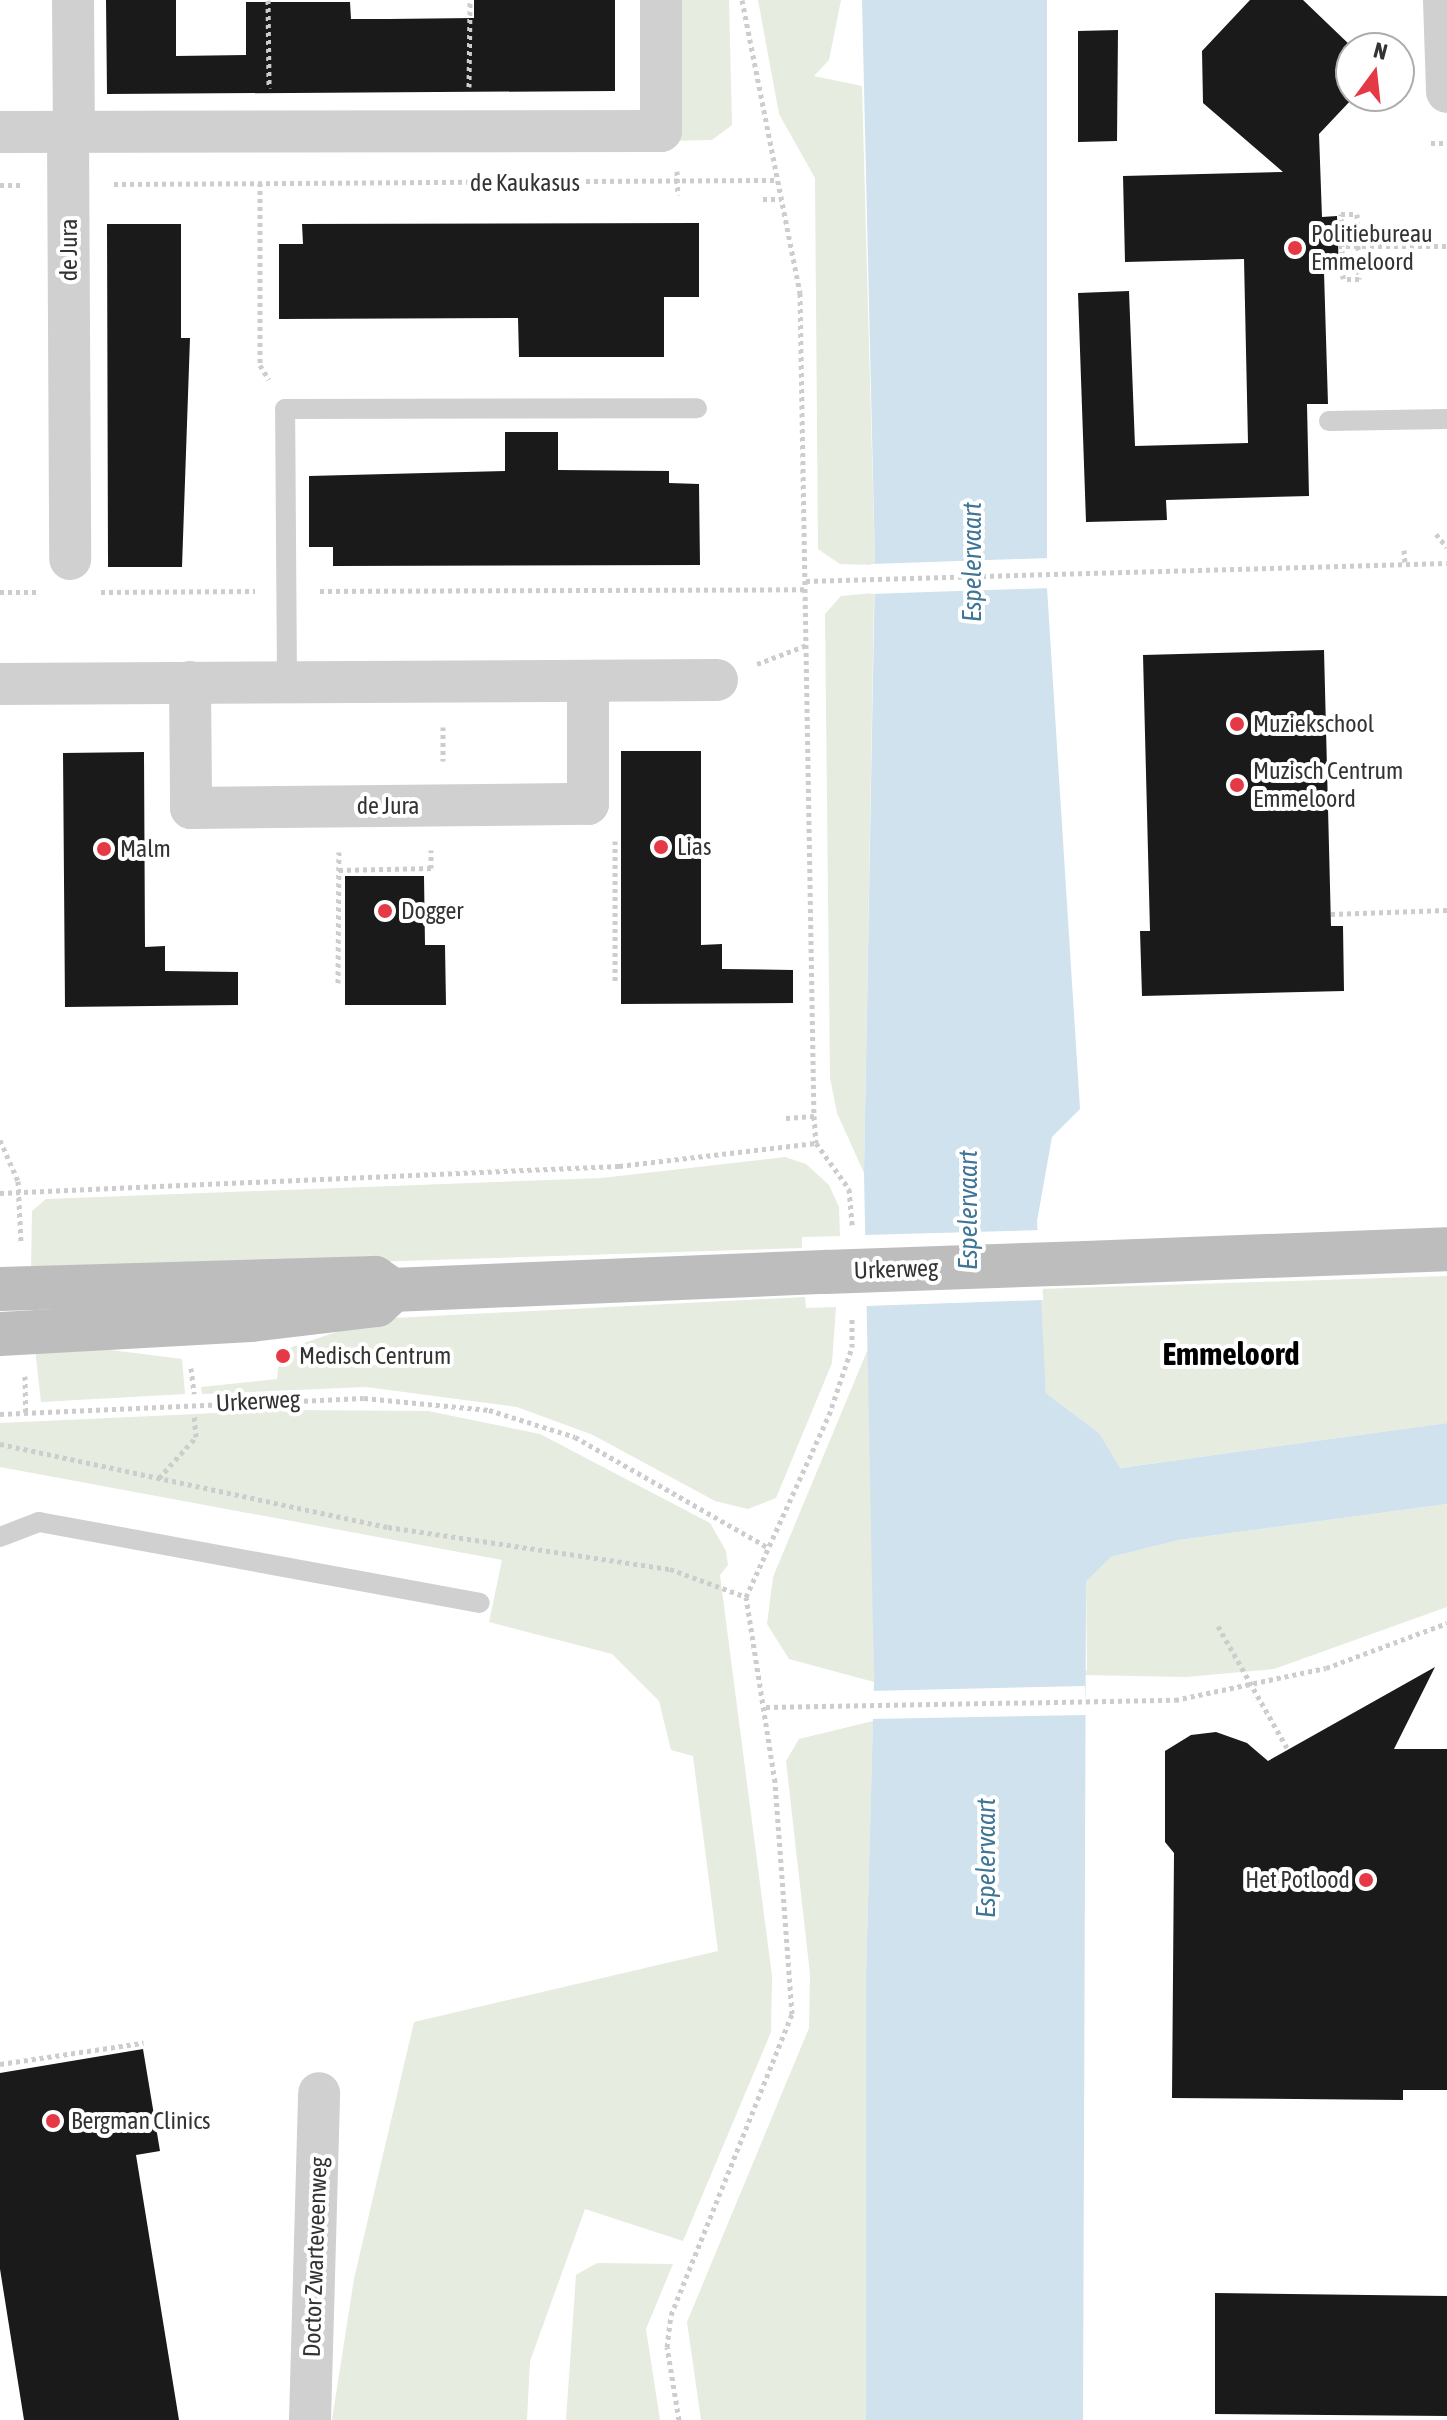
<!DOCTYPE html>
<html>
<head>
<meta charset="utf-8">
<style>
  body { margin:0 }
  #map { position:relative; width:1447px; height:2420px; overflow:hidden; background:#fff; font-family:"Asap Condensed",sans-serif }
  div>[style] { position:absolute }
  .green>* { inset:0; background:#e6ecdf }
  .water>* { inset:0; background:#cfe2ee }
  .pier>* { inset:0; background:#fff }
  .building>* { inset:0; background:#1a1a1a }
  .path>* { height:5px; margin-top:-2.5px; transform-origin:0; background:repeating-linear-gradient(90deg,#cdcdcd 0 4px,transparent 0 8px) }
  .lane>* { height:20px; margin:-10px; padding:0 10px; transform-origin:10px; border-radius:10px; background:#d0d0d0 }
  .street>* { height:42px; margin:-21px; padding:0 21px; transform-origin:21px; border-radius:21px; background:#d0d0d0 }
  .secondary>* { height:44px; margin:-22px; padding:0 22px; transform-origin:22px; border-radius:22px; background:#bdbdbd }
  .secondary-bridge>* { height:44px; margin:-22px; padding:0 22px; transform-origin:22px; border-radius:22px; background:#bdbdbd }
  .dots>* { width:22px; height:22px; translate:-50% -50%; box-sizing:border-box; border:4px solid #fff; border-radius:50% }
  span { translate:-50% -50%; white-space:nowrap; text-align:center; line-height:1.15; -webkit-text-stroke:8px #fff; paint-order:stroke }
  .street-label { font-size:24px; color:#333 }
  .poi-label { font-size:24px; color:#333 }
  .left { translate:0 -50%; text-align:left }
  .right { translate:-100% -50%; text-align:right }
  .water-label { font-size:26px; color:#3f7597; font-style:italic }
  .district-label { font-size:32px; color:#000; font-weight:700 }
  .north { position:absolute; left:1335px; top:32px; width:80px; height:80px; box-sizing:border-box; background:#fff; border:2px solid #adadad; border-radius:50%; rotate:15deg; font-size:22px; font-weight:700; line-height:32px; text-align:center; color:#333 }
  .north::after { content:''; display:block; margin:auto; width:28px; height:36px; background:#e63946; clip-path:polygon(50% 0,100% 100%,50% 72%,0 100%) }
</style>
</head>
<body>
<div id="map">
  <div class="green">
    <i style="clip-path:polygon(671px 0,729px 0,732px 125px,712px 140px,670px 141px)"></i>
    <i style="clip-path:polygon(758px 0,841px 0,829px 60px,814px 76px,862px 86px,875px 565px,840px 564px,818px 549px,815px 178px,779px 114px)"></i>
    <i style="clip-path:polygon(874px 593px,864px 1173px,837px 1113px,830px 1078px,825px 614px,841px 596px)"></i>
    <i style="clip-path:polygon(785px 1157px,806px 1164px,829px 1185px,839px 1207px,840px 1236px,802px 1237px,802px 1248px,31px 1273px,32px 1211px,46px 1199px,602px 1178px)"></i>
    <i style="clip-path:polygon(1447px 1276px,1447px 1423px,1119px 1468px,1099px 1433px,1046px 1393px,1039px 1289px)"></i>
    <i style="clip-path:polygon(805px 1297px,806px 1308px,836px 1307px,832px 1363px,776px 1498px,748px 1509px,715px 1501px,593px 1435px,517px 1407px,366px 1387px,202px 1394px,201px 1387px,277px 1379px,280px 1351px,375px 1319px)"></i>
    <i style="clip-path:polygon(55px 1343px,182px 1359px,185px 1394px,41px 1402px,35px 1349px)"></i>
    <i style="clip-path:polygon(870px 1344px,874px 1682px,789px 1659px,767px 1624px,773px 1577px)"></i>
    <i style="clip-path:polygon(285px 1410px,428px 1411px,540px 1434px,710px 1523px,726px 1551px,728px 1565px,720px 1575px,772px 1976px,771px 2032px,683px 2241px,585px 2209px,530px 2361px,527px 2420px,332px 2420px,354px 2279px,414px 2022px,718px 1951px,693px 1756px,671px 1750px,659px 1701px,612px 1654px,489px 1622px,502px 1560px,0 1467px,0 1423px)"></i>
    <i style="clip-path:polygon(1447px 1504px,1447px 1607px,1274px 1669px,1186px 1677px,1081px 1675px,1087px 1670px,1086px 1582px,1111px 1557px,1179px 1540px)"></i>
    <i style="clip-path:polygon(873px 1721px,866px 1976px,866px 2420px,701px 2420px,687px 2322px,809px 2028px,810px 1974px,786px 1761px,799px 1739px)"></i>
    <i style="clip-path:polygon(597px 2263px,673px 2264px,646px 2329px,660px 2420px,566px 2420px,576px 2275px)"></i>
  </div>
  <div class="water">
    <i style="clip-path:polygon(862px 0,1047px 0,1047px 588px,1080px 1109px,1052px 1137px,1037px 1221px,1046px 1393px,1099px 1433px,1120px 1468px,1447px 1423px,1447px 1504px,1179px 1540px,1111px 1557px,1086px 1582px,1083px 2420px,866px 2420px,866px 1976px,874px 1682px,864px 1173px,875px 565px)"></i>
  </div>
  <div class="pier">
    <i style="clip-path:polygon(1051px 558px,1051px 588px,870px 594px,871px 564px)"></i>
    <i style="clip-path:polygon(1041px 1230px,1043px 1300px,866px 1306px,865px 1235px)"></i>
    <i style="clip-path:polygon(1085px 1686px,1086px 1715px,869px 1719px,870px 1691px)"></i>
  </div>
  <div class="building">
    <i style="clip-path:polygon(106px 0,176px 0,176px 56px,246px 55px,246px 2px,350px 2px,351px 19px,388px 19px,474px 18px,474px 0,615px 0,615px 91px,107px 94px)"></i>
    <i style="clip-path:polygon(1250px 0,1303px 0,1352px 47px,1353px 98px,1319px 134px,1322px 217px,1337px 216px,1339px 271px,1324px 272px,1328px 404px,1307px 404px,1309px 496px,1166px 500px,1167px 520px,1086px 522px,1078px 293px,1129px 291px,1135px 446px,1248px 443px,1244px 259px,1125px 262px,1123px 176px,1283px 172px,1203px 103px,1202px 51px)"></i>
    <i style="clip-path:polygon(1118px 30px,1117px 141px,1078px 142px,1078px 31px)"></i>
    <i style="clip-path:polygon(699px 223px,699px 297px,664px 297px,664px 357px,519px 357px,518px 318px,279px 319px,279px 244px,303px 244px,302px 224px)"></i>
    <i style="clip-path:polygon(107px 224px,181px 224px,181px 338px,190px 338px,182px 567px,108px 567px)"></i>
    <i style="clip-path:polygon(505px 432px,558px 432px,558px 470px,669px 471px,669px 483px,699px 484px,700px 565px,333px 566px,333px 547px,309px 547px,309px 476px,505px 471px)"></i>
    <i style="clip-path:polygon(1324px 650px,1331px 926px,1343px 926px,1344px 991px,1142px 996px,1140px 931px,1150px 931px,1143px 655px)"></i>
    <i style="clip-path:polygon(621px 751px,701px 751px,701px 945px,722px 944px,722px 969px,793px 970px,793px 1003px,621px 1004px)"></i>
    <i style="clip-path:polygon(144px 752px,145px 947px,165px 946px,165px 971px,238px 972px,238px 1005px,65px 1007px,63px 753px)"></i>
    <i style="clip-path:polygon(345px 876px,424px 876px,425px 945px,445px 945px,446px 1005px,345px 1005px)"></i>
    <i style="clip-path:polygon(1435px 1667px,1394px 1749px,1447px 1749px,1447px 2090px,1403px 2090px,1403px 2100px,1172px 2098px,1174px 1853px,1165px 1842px,1165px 1751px,1191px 1735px,1216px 1732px,1247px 1743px,1268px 1761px)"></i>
    <i style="clip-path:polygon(143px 2049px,160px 2151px,136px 2155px,179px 2420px,24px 2420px,0 2269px,0 2073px)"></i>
    <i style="clip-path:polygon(1215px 2293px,1447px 2296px,1447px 2416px,1215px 2414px)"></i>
  </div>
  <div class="path">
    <i style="left:268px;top:0;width:88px;rotate:89.3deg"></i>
    <i style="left:742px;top:0;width:299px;rotate:78.8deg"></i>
    <i style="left:800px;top:293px;width:823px;rotate:89.03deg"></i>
    <i style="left:814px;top:1116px;width:27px;rotate:86deg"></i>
    <i style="left:816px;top:1143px;width:57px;rotate:54.3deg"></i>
    <i style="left:849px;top:1189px;width:37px;rotate:85deg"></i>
    <i style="left:469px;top:87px;width:87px;rotate:-89.3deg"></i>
    <i style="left:1431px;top:143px;width:16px"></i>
    <i style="left:677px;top:171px;width:24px;rotate:88deg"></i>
    <i style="left:260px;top:183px;width:182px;rotate:90deg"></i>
    <i style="left:260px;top:365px;width:17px;rotate:59deg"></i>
    <i style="left:114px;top:184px;width:663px;rotate:-0.35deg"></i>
    <i style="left:0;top:185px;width:24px"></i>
    <i style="left:763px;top:199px;width:18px"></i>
    <i style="left:1341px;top:214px;width:16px"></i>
    <i style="left:1357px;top:214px;width:65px;rotate:88.2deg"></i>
    <i style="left:1359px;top:279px;width:16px;rotate:180deg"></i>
    <i style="left:1343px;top:279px;width:65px;rotate:-91.8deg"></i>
    <i style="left:1338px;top:246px;width:109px"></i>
    <i style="left:1436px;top:534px;width:17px;rotate:50deg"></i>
    <i style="left:1404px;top:550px;width:14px;rotate:86deg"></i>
    <i style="left:806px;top:581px;width:641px;rotate:-1.61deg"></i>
    <i style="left:320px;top:591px;width:487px;rotate:-0.2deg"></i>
    <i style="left:0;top:592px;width:39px"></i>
    <i style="left:101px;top:592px;width:154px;rotate:-0.4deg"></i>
    <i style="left:757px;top:664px;width:53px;rotate:-20.8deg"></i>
    <i style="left:443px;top:727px;width:34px;rotate:90deg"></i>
    <i style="left:615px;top:841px;width:143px;rotate:90deg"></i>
    <i style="left:339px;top:870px;width:92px;rotate:-1.2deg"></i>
    <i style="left:431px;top:868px;width:18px;rotate:-90deg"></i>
    <i style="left:1331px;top:914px;width:116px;rotate:-2deg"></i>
    <i style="left:338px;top:983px;width:131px;rotate:-89.6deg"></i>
    <i style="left:786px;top:1118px;width:28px;rotate:-4deg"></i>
    <i style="left:0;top:1140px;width:45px;rotate:66.3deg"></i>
    <i style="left:18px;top:1181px;width:61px;rotate:87.2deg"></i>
    <i style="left:0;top:1193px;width:620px;rotate:-2.5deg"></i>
    <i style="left:619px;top:1166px;width:198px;rotate:-6.7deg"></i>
    <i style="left:191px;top:1368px;width:26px;rotate:83deg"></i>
    <i style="left:25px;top:1376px;width:39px;rotate:89deg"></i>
    <i style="left:0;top:1414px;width:364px;rotate:-2.5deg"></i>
    <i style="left:364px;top:1398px;width:126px;rotate:5.5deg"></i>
    <i style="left:489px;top:1410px;width:90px;rotate:17.4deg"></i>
    <i style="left:575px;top:1437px;width:224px;rotate:29.8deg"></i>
    <i style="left:0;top:1444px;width:397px;rotate:12.1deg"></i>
    <i style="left:388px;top:1527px;width:285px;rotate:8.5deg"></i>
    <i style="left:670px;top:1569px;width:81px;rotate:20.2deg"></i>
    <i style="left:159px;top:1478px;width:55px;rotate:-47.9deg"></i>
    <i style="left:196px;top:1437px;width:23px;rotate:-95deg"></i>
    <i style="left:1218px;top:1626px;width:140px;rotate:60.5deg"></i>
    <i style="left:766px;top:1707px;width:409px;rotate:-1deg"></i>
    <i style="left:1175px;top:1700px;width:154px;rotate:-12deg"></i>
    <i style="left:1326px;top:1668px;width:129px;rotate:-20.4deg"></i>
    <i style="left:0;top:2064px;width:145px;rotate:-8.4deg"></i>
    <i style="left:679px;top:2420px;width:74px;rotate:-99.3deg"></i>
    <i style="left:667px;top:2347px;width:32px;rotate:-83deg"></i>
    <i style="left:671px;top:2315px;width:324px;rotate:-68.1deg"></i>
    <i style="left:792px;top:2014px;width:233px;rotate:-94.2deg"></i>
    <i style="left:775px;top:1782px;width:187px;rotate:-98.9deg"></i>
    <i style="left:746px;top:1597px;width:200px;rotate:-65.5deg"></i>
    <i style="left:829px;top:1415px;width:72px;rotate:-71.3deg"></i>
    <i style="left:852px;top:1347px;width:31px;rotate:-90deg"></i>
  </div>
  <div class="lane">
    <i style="left:1329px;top:421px;width:118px;rotate:-1deg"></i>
    <i style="left:287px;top:682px;width:273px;rotate:-90.4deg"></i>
    <i style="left:285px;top:409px;width:412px;rotate:-0.1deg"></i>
    <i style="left:0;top:1537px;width:42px;rotate:-21deg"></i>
    <i style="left:39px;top:1522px;width:448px;rotate:10.4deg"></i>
  </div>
  <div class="street">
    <i style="left:73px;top:0;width:133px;rotate:89.6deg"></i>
    <i style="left:1444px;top:0;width:92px;rotate:88.1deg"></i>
    <i style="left:0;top:132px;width:661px;rotate:-0.09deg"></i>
    <i style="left:661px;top:131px;width:131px;rotate:-90deg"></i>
    <i style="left:68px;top:133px;width:426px;rotate:89.7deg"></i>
    <i style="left:190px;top:682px;width:126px;rotate:89.5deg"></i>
    <i style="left:191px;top:808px;width:397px;rotate:-0.6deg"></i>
    <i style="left:588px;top:804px;width:123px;rotate:-90deg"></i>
    <i style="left:0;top:684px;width:717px;rotate:-0.32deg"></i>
    <i style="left:310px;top:2420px;width:327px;rotate:-88.4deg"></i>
  </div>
  <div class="secondary">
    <i style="left:1086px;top:1263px;width:361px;rotate:-2.2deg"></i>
    <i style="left:0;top:1289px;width:375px;rotate:-1.7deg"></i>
    <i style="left:375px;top:1278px;width:21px;rotate:35deg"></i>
    <i style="left:392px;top:1290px;width:433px;rotate:-2.4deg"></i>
    <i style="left:0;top:1334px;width:251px;rotate:-3.2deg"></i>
    <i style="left:251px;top:1320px;width:127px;rotate:-6.8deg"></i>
    <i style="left:377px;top:1305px;width:19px;rotate:-43deg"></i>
  </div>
  <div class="secondary-bridge">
    <i style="left:825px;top:1272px;width:261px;rotate:-2deg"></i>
  </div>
  <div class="dots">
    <i style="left:1295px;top:248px;background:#e63946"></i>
    <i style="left:1237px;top:724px;background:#e63946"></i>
    <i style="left:1237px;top:785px;background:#e63946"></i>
    <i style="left:661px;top:847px;background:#e63946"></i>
    <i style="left:104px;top:849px;background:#e63946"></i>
    <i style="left:385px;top:911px;background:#e63946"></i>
    <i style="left:283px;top:1356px;background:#e63946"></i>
    <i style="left:1366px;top:1880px;background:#e63946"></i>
    <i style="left:53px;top:2121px;background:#e63946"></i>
  </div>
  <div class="street-label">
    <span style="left:525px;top:183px">de Kaukasus</span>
    <span style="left:69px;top:250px;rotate:-90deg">de Jura</span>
    <span style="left:388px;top:806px">de Jura</span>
    <span style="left:896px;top:1269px;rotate:-2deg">Urkerweg</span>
    <span style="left:258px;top:1401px;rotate:-3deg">Urkerweg</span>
    <span style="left:315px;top:2257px;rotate:-88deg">Doctor Zwarteveenweg</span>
  </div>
  <div class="poi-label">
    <span class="left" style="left:1311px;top:248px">Politiebureau<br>Emmeloord</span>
    <span class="left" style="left:1253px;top:724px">Muziekschool</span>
    <span class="left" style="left:1253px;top:785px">Muzisch Centrum<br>Emmeloord</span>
    <span class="left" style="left:677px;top:847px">Lias</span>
    <span class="left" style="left:120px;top:849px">Malm</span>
    <span class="left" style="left:401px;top:911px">Dogger</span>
    <span class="left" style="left:299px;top:1356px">Medisch Centrum</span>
    <span class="right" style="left:1350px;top:1880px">Het Potlood</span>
    <span class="left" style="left:71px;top:2121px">Bergman Clinics</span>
  </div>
  <div class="water-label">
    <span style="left:973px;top:562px;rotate:-90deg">Espelervaart</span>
    <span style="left:969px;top:1210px;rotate:-90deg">Espelervaart</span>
    <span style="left:987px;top:1858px;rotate:-90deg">Espelervaart</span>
  </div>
  <div class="district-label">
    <span style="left:1231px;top:1354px">Emmeloord</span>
  </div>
  <div class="north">N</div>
</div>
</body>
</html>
